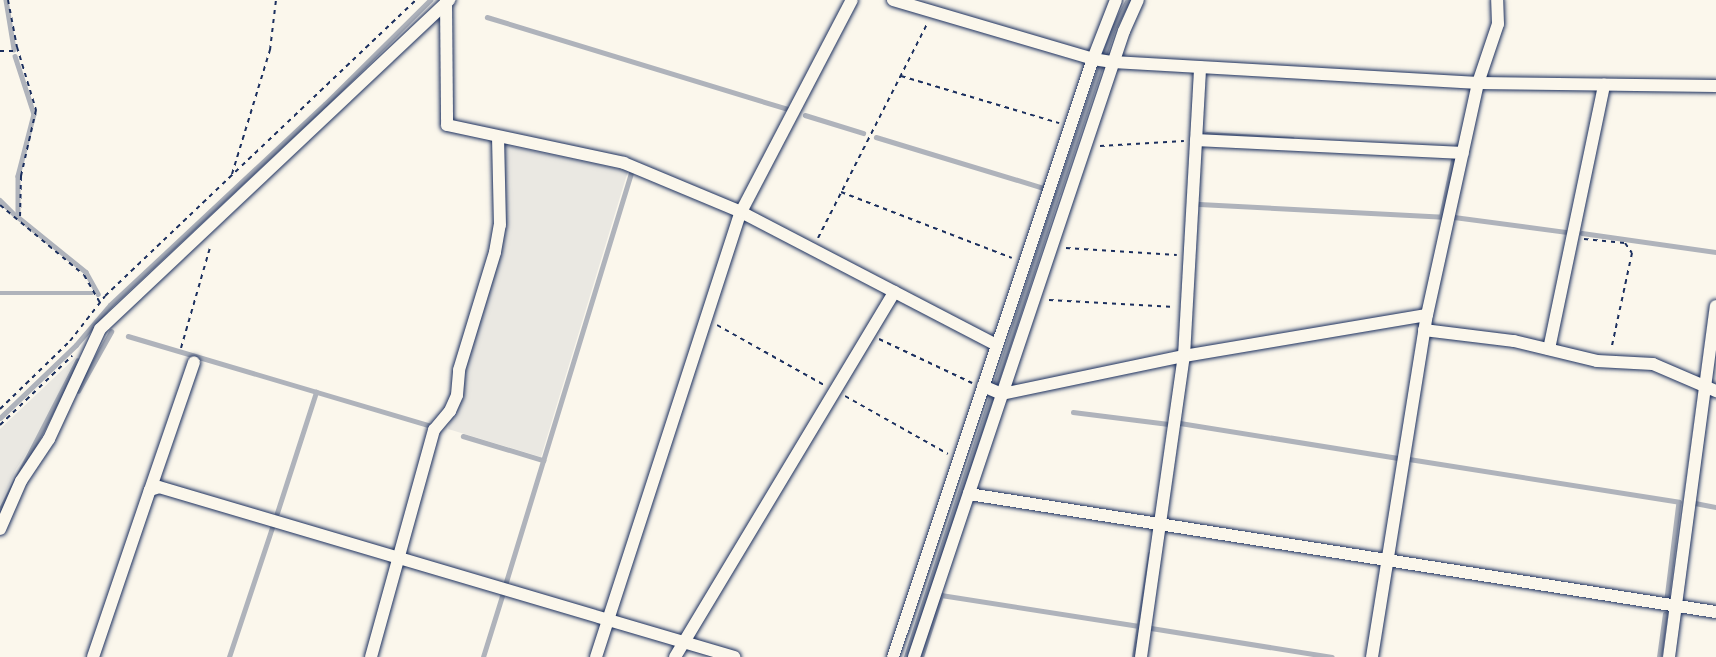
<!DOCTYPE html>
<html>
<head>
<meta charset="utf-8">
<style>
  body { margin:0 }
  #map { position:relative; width:1716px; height:657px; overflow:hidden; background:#fbf7ec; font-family:"Playpen Sans",sans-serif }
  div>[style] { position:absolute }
  .built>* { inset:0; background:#eae8e2 }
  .stream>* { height:4.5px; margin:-2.25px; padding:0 2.25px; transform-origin:2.25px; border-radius:2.25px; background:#afb3bb }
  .path>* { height:2px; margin-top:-1px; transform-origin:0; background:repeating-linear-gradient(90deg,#1b2f5e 0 4.5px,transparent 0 9px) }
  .roads { filter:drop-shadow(0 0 2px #1b2f5e) drop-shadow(0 0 2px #1b2f5e) }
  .minor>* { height:12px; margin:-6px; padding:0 6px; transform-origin:6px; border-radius:6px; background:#fbf7ec }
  span { translate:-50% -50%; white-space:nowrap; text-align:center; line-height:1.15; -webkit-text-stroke:5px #fbf7ec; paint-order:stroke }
</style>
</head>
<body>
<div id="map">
  <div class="built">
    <i style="clip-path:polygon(505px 145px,628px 171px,541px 457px,448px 429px,498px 253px,500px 150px)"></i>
    <i style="clip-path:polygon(76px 357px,41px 432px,16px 469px,0 505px,0 429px)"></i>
  </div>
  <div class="stream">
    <i style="left:6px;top:0;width:50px;rotate:80.7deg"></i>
    <i style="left:487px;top:17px;width:314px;rotate:17deg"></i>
    <i style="left:15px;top:56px;width:61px;rotate:71.9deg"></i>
    <i style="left:34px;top:114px;width:64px;rotate:104.5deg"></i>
    <i style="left:18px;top:176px;width:41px;rotate:90deg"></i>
    <i style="left:18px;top:217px;width:87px;rotate:39deg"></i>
    <i style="left:86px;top:272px;width:25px;rotate:61deg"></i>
    <i style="left:805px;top:115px;width:61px;rotate:17.2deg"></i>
    <i style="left:1207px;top:134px;width:85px;rotate:3.4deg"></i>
    <i style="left:876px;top:137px;width:176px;rotate:16.9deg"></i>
    <i style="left:1044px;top:188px;width:3px;rotate:-72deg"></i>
    <i style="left:0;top:200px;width:24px;rotate:45deg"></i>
    <i style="left:1199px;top:204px;width:244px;rotate:3deg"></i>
    <i style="left:1441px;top:217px;width:58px;rotate:-78.1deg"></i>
    <i style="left:1454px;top:217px;width:114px;rotate:7.6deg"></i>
    <i style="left:1582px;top:233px;width:135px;rotate:8.1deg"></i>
    <i style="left:0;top:293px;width:92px"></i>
    <i style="left:128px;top:336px;width:313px;rotate:16.5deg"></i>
    <i style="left:78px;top:391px;width:68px;rotate:-60.8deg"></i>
    <i style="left:1073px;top:412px;width:98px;rotate:7.1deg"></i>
    <i style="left:0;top:418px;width:105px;rotate:-43.8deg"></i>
    <i style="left:76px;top:345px;width:52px;rotate:-49.6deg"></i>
    <i style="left:110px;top:305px;width:294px;rotate:-43.1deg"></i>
    <i style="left:325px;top:104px;width:148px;rotate:-44.7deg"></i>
    <i style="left:1180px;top:423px;width:222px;rotate:9.1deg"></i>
    <i style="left:463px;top:436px;width:84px;rotate:16.7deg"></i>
    <i style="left:1409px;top:459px;width:273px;rotate:9deg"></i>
    <i style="left:1679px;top:502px;width:97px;rotate:97.1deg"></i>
    <i style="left:1695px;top:503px;width:21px;rotate:11deg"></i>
    <i style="left:0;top:511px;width:169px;rotate:-62.8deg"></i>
    <i style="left:277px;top:513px;width:127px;rotate:-72.1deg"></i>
    <i style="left:506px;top:582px;width:428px;rotate:-73deg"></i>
    <i style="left:1151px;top:628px;width:183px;rotate:9.1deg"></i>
    <i style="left:229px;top:657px;width:136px;rotate:-71.6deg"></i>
    <i style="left:483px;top:657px;width:64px;rotate:-72.7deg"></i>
    <i style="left:906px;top:657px;width:488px;rotate:-71.9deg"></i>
    <i style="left:1058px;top:193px;width:173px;rotate:-71.5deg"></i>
    <i style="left:1113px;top:29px;width:33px;rotate:-63deg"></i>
    <i style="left:921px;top:657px;width:65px;rotate:-72.1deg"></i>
    <i style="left:941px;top:595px;width:200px;rotate:8.9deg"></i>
    <i style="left:1134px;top:657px;width:104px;rotate:-81.2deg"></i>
    <i style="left:1659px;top:657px;width:43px;rotate:-82.1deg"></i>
  </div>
  <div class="path">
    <i style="left:8px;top:0;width:48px;rotate:79.2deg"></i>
    <i style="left:17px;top:47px;width:66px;rotate:73.2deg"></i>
    <i style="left:36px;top:110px;width:68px;rotate:102.8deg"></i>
    <i style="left:21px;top:176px;width:41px;rotate:91.4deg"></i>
    <i style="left:0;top:51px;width:18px"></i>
    <i style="left:901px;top:76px;width:165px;rotate:16.6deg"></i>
    <i style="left:1100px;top:146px;width:84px;rotate:-3.4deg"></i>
    <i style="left:232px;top:174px;width:130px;rotate:-73deg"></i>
    <i style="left:270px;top:50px;width:50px;rotate:-83.2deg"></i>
    <i style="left:841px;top:192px;width:183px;rotate:21.1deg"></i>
    <i style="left:0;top:205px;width:109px;rotate:39.8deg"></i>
    <i style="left:84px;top:275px;width:32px;rotate:60deg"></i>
    <i style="left:818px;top:238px;width:240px;rotate:-63deg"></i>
    <i style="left:1584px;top:239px;width:41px;rotate:5.6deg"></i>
    <i style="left:1625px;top:243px;width:12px;rotate:55deg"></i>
    <i style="left:1632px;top:253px;width:99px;rotate:102.2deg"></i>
    <i style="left:1066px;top:248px;width:111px;rotate:3.6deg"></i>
    <i style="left:1049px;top:300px;width:126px;rotate:3.2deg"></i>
    <i style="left:717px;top:325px;width:123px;rotate:29.3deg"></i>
    <i style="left:879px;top:339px;width:103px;rotate:25.3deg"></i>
    <i style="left:181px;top:348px;width:108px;rotate:-73.9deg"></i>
    <i style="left:845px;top:396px;width:118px;rotate:29.4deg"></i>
    <i style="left:0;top:409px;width:98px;rotate:-44.2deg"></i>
    <i style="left:70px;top:341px;width:57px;rotate:-52.1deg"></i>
    <i style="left:105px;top:296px;width:429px;rotate:-43.6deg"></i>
    <i style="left:0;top:425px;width:100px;rotate:-43.8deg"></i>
  </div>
  <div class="roads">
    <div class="minor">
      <i style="left:446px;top:0;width:125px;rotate:89.5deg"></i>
      <i style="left:447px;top:125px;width:181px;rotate:12.1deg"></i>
      <i style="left:624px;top:163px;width:127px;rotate:22.7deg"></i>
      <i style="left:741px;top:212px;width:288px;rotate:27.5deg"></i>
      <i style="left:893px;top:0;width:209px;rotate:16.4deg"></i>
      <i style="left:1093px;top:59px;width:20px;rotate:9deg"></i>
      <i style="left:1113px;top:62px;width:366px;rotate:3.3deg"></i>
      <i style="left:1478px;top:83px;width:238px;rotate:0.7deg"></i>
      <i style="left:1196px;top:140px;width:267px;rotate:2.8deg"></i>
      <i style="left:1424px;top:330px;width:91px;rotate:7deg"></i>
      <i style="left:1514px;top:341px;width:85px;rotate:13.5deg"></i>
      <i style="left:1597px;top:361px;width:56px;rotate:3.1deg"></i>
      <i style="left:1653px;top:364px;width:69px;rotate:23.2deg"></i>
      <i style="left:1549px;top:349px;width:270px;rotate:-78.2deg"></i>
      <i style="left:983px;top:386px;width:21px;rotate:23deg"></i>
      <i style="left:1002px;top:394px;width:186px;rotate:-11.8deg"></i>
      <i style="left:1184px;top:356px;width:246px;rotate:-9.6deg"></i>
      <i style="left:150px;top:490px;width:135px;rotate:-71deg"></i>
      <i style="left:969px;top:494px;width:756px;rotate:8.98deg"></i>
      <i style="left:0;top:529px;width:52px;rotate:-66.4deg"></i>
      <i style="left:21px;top:481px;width:50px;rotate:-56.3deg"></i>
      <i style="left:49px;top:439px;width:121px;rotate:-65.1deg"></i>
      <i style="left:100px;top:329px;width:480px;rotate:-43.3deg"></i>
      <i style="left:93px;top:657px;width:176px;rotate:-71.2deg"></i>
      <i style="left:150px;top:490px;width:9px;rotate:-18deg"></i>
      <i style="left:159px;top:487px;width:600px;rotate:16.47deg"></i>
      <i style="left:371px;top:657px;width:236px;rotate:-74.5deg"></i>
      <i style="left:434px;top:430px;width:25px;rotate:-50deg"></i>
      <i style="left:450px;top:411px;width:17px;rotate:-66deg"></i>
      <i style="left:457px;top:395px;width:25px;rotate:-85deg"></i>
      <i style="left:459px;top:370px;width:123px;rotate:-73deg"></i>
      <i style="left:495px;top:252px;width:27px;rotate:-80deg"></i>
      <i style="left:500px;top:225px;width:88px;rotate:-91.3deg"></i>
      <i style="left:596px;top:657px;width:468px;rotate:-72deg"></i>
      <i style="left:741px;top:212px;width:239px;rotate:-62.4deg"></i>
      <i style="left:675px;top:657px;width:426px;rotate:-59deg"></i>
      <i style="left:893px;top:657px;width:631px;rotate:-71.51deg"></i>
      <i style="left:1093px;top:59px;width:63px;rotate:-68.7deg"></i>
      <i style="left:914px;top:657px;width:660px;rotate:-71.46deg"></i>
      <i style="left:1124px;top:31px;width:34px;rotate:-66deg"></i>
      <i style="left:1141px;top:657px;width:304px;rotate:-81.9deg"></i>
      <i style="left:1184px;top:356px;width:289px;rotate:-86.8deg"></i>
      <i style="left:1372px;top:657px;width:346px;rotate:-80.9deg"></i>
      <i style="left:1427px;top:315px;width:238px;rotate:-77.6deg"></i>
      <i style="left:1478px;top:83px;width:62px;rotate:-71.3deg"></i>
      <i style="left:1498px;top:24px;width:24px;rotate:-92deg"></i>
      <i style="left:1669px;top:657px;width:354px;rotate:-82.4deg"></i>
    </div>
  </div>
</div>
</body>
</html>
